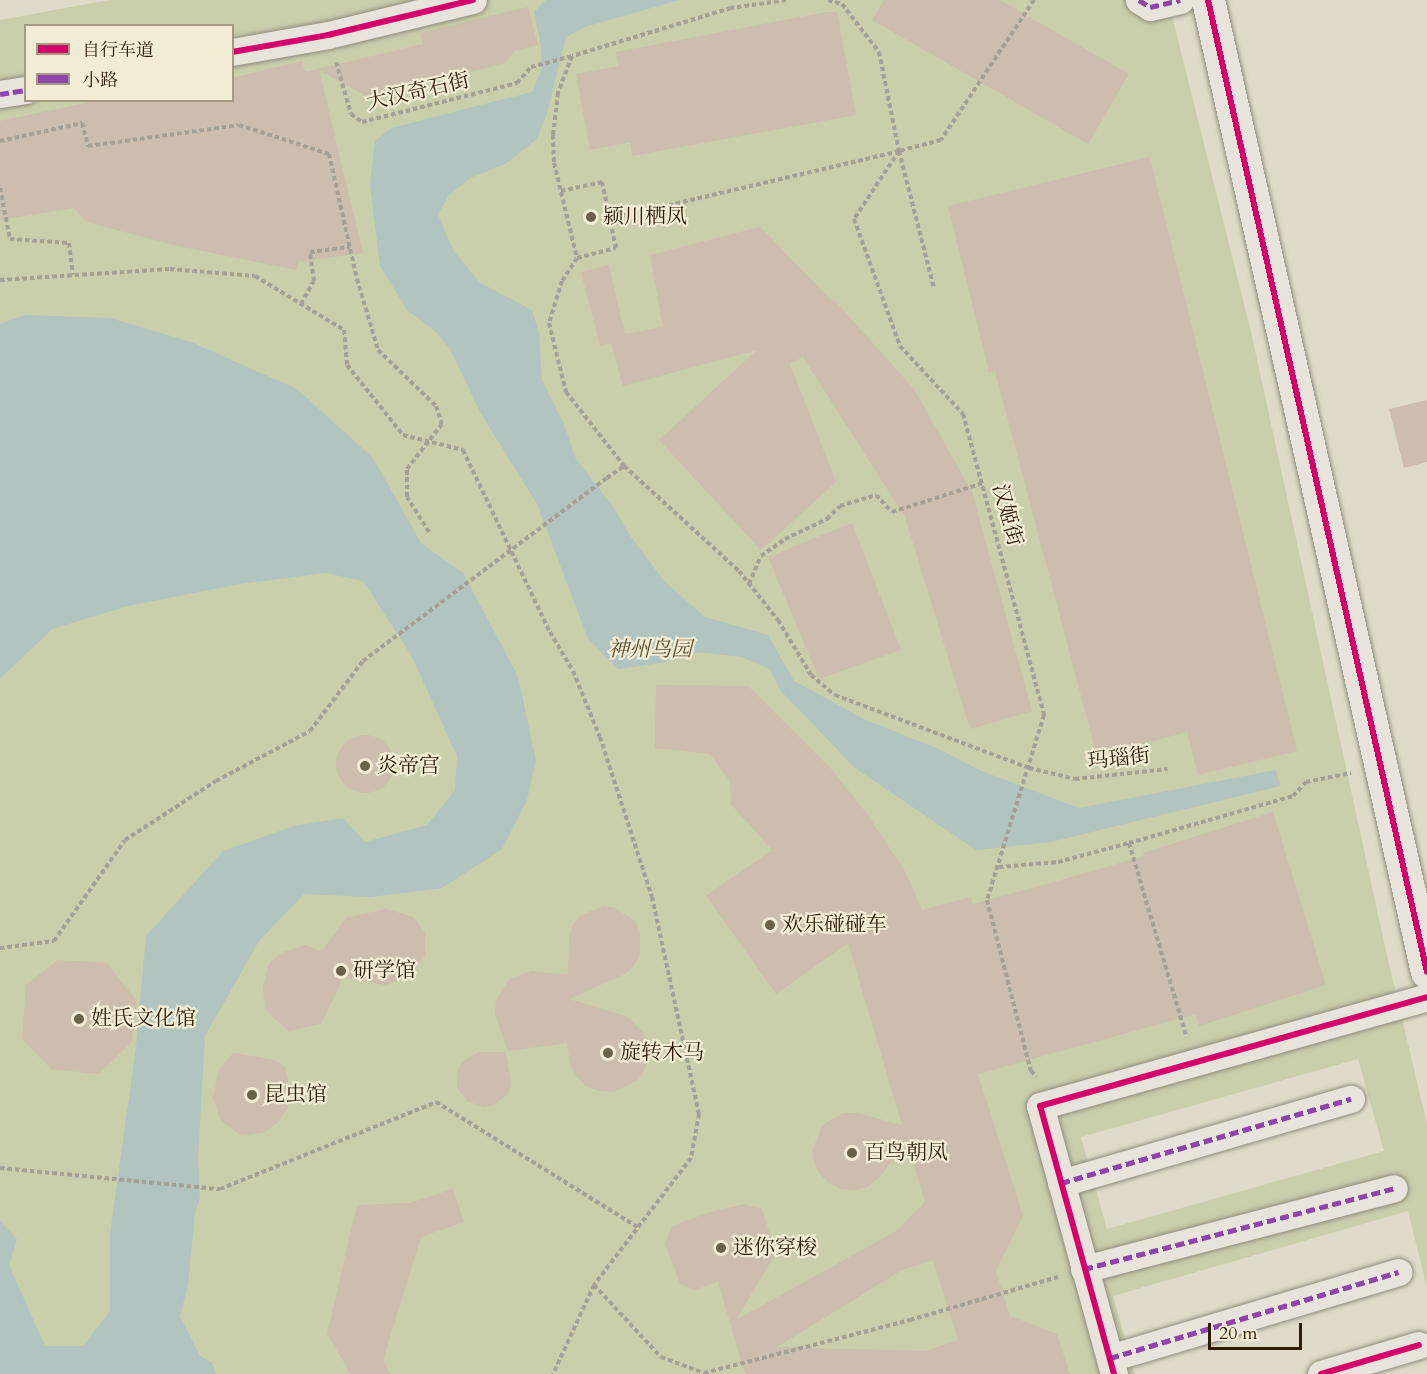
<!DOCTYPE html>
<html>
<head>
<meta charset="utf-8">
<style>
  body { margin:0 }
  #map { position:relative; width:1427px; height:1374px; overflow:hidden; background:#e0dbc8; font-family:Cardo,"Noto Serif SC",serif }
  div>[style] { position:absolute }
  .green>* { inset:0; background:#c9ceab }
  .water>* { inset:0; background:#b2c4c0 }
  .building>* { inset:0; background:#ccbdac }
  .round { border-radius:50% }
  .path>* { height:4px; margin-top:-2px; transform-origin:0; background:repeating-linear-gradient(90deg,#a4a096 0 4.5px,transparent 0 7.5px) }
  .roads { filter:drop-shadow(0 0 2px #918c7e) drop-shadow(0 0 2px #918c7e) }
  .minor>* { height:27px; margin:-13.5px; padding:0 13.5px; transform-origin:13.5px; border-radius:13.5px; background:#e8e4db }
  .tertiary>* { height:33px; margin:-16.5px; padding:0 16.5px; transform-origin:16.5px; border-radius:16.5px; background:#e8e4db }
  .path-bridge>* { height:4px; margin-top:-2px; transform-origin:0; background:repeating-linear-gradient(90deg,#a4a096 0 4.5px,transparent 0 7.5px) }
  .quiet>* { height:4.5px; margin-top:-2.25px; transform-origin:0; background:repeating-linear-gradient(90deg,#8e44ad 0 9px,transparent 0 13.5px) }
  .cycleway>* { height:6px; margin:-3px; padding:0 3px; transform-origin:3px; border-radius:3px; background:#d6006c }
  .dots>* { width:16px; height:16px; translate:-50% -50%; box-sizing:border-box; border:3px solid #f2ecd5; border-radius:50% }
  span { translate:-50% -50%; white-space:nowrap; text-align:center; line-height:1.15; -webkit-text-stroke:4.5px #f2ecd5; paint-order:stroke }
  .street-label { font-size:21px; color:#2f1e06 }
  .poi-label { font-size:21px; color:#2f1e06 }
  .left { translate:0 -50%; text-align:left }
  .park-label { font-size:21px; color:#585030; font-style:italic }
  .legend { position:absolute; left:24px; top:24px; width:210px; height:78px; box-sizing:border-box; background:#f2ecd5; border:2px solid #a49a82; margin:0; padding:8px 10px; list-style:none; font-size:18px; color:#2f1e06 }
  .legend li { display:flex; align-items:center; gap:12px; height:30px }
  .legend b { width:30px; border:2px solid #a49a82 }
  .scale { position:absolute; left:1208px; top:1323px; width:94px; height:27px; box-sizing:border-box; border:3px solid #2f1e06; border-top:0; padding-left:8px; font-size:18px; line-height:21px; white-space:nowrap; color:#2f1e06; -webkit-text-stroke:4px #f2ecd5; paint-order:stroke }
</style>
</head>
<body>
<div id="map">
  <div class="green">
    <i style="clip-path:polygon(evenodd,109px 0,1168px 0,1251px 332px,1386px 951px,1427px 1124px,1427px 1287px,1408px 1211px,1113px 1296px,1135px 1374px,0 1374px,0 20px,109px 0,26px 26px,232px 26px,232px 100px,26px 100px,26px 26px,109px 0,1358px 1059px,1384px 1151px,1107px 1229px,1081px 1137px,1358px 1059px)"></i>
  </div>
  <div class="water">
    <i style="clip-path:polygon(546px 0,679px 0,585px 27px,566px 37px,547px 113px,537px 139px,505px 164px,470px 178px,448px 196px,438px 215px,453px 250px,479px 282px,532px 310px,539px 333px,542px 380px,564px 424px,576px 459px,614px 508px,631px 537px,664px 581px,705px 617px,768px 635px,794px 681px,866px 720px,941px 750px,979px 770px,1079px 808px,1276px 770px,1280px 786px,1051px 842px,976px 850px,855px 768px,781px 691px,769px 669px,742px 657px,697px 652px,661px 663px,618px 669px,588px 639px,537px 504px,481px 414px,450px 349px,436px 332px,407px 310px,380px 266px,370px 184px,375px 141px,391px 128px,532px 92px,542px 68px,541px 46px,534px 12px)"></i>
    <i style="clip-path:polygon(24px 315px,110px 318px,191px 342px,297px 389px,373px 458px,421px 543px,463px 573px,518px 676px,536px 761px,527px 800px,502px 849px,442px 888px,370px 897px,304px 894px,259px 941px,205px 1036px,198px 1157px,200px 1198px,195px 1213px,188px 1285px,180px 1316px,200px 1356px,212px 1363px,216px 1374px,0 1374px,0 1221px,17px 1239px,9px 1265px,45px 1346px,83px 1346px,110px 1311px,110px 1234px,136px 1047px,146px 936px,223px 851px,294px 826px,343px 818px,365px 842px,427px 825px,455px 790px,457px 756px,411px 655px,363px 581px,326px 573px,240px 584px,128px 606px,52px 629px,0 679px,0 324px)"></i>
  </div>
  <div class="building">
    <i style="clip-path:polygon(884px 0,1000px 0,1129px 74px,1088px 144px,872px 20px)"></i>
    <i style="clip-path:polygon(528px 7px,538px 45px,515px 51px,505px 63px,368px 97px,319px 70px,363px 253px,298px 262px,296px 270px,178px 246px,86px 222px,74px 208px,0 220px,0 121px,100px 100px,232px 100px,232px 78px,302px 61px,305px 72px,423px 44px,420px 33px)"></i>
    <i style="clip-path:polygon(827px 12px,837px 12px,856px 115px,632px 156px,630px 142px,590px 150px,576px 74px,619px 66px,616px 52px)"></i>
    <i style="clip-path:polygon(1150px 157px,1297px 751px,1198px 775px,1187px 732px,1097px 756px,995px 371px,989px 372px,948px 206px)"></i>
    <i style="clip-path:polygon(760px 227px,832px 301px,834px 300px,914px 389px,972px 492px,1032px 711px,970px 729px,905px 517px,803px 357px,790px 364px,836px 482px,761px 550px,659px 440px,757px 350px,623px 386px,611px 343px,600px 346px,581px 272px,609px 265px,625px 334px,663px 327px,650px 255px)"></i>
    <i style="clip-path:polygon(1427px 400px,1427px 462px,1404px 468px,1389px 409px)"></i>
    <i style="clip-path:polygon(852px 523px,901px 650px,819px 679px,768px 557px)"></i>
    <i style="clip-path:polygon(evenodd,656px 685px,748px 686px,833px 771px,867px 814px,906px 873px,922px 910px,971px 897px,973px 904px,1054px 882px,1144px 856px,1143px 853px,1273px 812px,1326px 985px,1199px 1026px,1196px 1014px,978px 1074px,1023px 1216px,996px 1271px,1010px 1316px,1057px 1334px,1070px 1374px,745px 1374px,718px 1282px,694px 1290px,680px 1284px,665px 1243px,672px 1226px,710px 1212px,744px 1204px,762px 1209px,776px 1253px,736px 1320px,898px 1230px,925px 1202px,907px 1142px,878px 1179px,867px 1187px,855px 1190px,841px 1189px,829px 1183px,820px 1174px,814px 1163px,813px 1149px,822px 1126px,833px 1118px,844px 1113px,857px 1113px,902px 1125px,848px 943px,776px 994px,706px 896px,772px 850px,731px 804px,730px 781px,710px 754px,655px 748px,656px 685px,933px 1260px,958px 1340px,925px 1351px,777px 1347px,902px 1270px,933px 1260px)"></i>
    <i class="round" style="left:336px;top:735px;width:58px;height:58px"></i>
    <i style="clip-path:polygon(603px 906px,615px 908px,635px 921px,640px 931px,640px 955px,634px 966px,625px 974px,569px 999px,626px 1016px,644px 1033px,648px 1057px,645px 1069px,638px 1080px,613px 1092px,599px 1091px,586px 1086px,576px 1076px,570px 1064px,567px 1043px,508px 1051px,495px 1015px,496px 1001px,509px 979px,532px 971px,568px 975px,569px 936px,573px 925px,581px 915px)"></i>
    <i style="clip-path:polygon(386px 909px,414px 917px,425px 933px,425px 956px,410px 977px,385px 985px,343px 978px,321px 1024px,288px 1031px,265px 1009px,263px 988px,268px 965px,281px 953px,305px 945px,322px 951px,346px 918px)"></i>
    <i style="clip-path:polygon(58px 960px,107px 963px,136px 1000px,132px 1042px,98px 1074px,51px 1069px,22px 1039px,26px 985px)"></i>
    <i style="clip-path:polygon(479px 1052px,506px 1052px,511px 1085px,508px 1094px,494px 1105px,484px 1107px,467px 1101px,457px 1087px,458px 1069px,463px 1061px)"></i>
    <i style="clip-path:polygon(233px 1053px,275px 1060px,285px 1067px,291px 1092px,287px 1109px,278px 1122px,265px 1132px,242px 1136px,221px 1121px,213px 1098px,219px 1070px)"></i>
    <i style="clip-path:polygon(453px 1189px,464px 1222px,421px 1237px,383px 1360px,391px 1374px,351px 1374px,327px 1334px,357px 1205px,410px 1203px)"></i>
  </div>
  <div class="path">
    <i style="left:786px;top:0;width:56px;rotate:171.7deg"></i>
    <i style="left:731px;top:8px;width:166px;rotate:163.2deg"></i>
    <i style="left:572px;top:56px;width:40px;rotate:111deg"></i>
    <i style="left:558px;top:93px;width:42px;rotate:96.8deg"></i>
    <i style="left:553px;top:135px;width:28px;rotate:88deg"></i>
    <i style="left:554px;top:163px;width:98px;rotate:76.4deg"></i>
    <i style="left:577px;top:258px;width:27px;rotate:123deg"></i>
    <i style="left:562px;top:281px;width:44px;rotate:107.2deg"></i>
    <i style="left:549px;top:323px;width:71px;rotate:76.2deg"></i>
    <i style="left:566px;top:392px;width:94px;rotate:51.9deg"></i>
    <i style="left:624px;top:466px;width:156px;rotate:42.4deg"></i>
    <i style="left:739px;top:571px;width:63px;rotate:51.5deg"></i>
    <i style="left:778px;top:620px;width:64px;rotate:59deg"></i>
    <i style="left:811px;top:675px;width:31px;rotate:40deg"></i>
    <i style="left:835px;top:695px;width:207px;rotate:20.6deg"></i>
    <i style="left:1029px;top:768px;width:47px;rotate:13.4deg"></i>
    <i style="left:1075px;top:779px;width:93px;rotate:-6.2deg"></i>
    <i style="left:828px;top:0;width:15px;rotate:16deg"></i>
    <i style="left:842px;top:4px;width:61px;rotate:52.4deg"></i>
    <i style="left:879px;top:52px;width:101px;rotate:78.6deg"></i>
    <i style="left:899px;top:151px;width:141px;rotate:75.7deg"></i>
    <i style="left:1034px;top:0;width:168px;rotate:123.6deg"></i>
    <i style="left:941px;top:140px;width:43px;rotate:165.3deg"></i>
    <i style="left:899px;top:151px;width:82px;rotate:123.5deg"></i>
    <i style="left:854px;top:219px;width:135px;rotate:70.1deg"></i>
    <i style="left:900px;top:346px;width:93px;rotate:47.2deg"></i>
    <i style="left:963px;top:414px;width:312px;rotate:74.9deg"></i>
    <i style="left:1044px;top:715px;width:194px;rotate:107.1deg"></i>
    <i style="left:987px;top:900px;width:177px;rotate:75.6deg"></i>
    <i style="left:1031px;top:1071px;width:8px;rotate:45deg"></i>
    <i style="left:336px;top:62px;width:54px;rotate:73.9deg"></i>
    <i style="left:351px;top:114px;width:14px;rotate:36deg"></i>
    <i style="left:362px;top:122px;width:160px;rotate:-14.1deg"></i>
    <i style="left:517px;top:83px;width:21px;rotate:-49deg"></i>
    <i style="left:531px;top:67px;width:42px;rotate:-15deg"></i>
    <i style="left:0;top:141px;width:84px;rotate:-12.4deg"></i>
    <i style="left:82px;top:123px;width:24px;rotate:75deg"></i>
    <i style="left:88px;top:146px;width:152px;rotate:-7.9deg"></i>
    <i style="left:239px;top:125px;width:95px;rotate:17.9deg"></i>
    <i style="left:329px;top:154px;width:128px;rotate:77.4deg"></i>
    <i style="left:357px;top:279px;width:74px;rotate:73.5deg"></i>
    <i style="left:378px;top:350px;width:81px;rotate:44deg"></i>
    <i style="left:436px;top:406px;width:19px;rotate:72deg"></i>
    <i style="left:0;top:188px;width:52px;rotate:78.9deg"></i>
    <i style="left:10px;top:239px;width:59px;rotate:3.9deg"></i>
    <i style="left:69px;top:243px;width:32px;rotate:83deg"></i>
    <i style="left:561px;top:191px;width:42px;rotate:-12.4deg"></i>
    <i style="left:602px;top:182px;width:38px;rotate:78deg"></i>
    <i style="left:577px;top:258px;width:40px;rotate:-14.4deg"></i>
    <i style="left:616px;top:248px;width:30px;rotate:-102deg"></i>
    <i style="left:610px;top:219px;width:297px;rotate:-13.2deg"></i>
    <i style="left:0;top:280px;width:170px;rotate:-3.7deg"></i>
    <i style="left:170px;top:269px;width:85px;rotate:4.7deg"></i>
    <i style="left:255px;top:276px;width:104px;rotate:31.2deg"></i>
    <i style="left:344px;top:330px;width:35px;rotate:85deg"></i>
    <i style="left:347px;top:365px;width:90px;rotate:51.3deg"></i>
    <i style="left:403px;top:435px;width:62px;rotate:14deg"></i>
    <i style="left:463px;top:450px;width:202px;rotate:64.5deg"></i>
    <i style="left:550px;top:632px;width:45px;rotate:59.5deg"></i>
    <i style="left:573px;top:671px;width:71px;rotate:67.8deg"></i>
    <i style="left:600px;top:737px;width:168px;rotate:72deg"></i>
    <i style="left:652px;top:897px;width:222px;rotate:77.8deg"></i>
    <i style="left:699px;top:1114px;width:45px;rotate:100.3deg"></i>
    <i style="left:691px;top:1158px;width:160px;rotate:127.4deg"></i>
    <i style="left:594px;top:1285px;width:98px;rotate:114.7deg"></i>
    <i style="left:301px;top:304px;width:26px;rotate:-61deg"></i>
    <i style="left:314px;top:281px;width:29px;rotate:-98deg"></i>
    <i style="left:310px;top:252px;width:40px;rotate:-7.1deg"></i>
    <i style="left:607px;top:478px;width:21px;rotate:-35deg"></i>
    <i style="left:749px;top:584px;width:30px;rotate:-67deg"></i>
    <i style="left:761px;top:556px;width:29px;rotate:-35deg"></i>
    <i style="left:785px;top:539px;width:47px;rotate:-25.5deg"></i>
    <i style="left:827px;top:519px;width:18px;rotate:-45deg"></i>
    <i style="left:840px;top:506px;width:38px;rotate:-17deg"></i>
    <i style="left:876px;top:495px;width:23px;rotate:47deg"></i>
    <i style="left:892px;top:512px;width:96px;rotate:-17.7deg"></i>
    <i style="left:1129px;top:843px;width:200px;rotate:73.5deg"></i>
    <i style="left:999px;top:867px;width:59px;rotate:-4.8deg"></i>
    <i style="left:1058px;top:862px;width:73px;rotate:-15deg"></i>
    <i style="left:1129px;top:843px;width:171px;rotate:-16deg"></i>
    <i style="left:1293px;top:796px;width:19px;rotate:-47deg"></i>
    <i style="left:1306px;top:782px;width:46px;rotate:-11.3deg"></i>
    <i style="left:0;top:948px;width:54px;rotate:-7.4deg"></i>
    <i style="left:54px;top:941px;width:123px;rotate:-54.9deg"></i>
    <i style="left:125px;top:840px;width:108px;rotate:-33deg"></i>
    <i style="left:216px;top:781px;width:106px;rotate:-28deg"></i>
    <i style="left:310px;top:731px;width:88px;rotate:-52.9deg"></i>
    <i style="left:363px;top:661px;width:30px;rotate:-37deg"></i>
    <i style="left:0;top:1168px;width:221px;rotate:5.5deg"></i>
    <i style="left:220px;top:1189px;width:233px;rotate:-21.9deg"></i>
    <i style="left:436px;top:1102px;width:239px;rotate:31.8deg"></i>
    <i style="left:594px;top:1285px;width:98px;rotate:47.1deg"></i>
    <i style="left:661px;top:1357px;width:46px;rotate:20.4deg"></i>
    <i style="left:704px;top:1373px;width:213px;rotate:-14.4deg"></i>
    <i style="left:910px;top:1320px;width:154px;rotate:-16.2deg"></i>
  </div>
  <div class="roads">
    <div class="minor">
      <i style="left:1139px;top:0;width:13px;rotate:32deg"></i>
      <i style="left:1150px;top:7px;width:31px;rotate:-13deg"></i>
      <i style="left:232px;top:52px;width:97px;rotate:-10deg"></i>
      <i style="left:328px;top:35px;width:149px;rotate:-13.6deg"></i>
      <i style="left:0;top:94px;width:26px;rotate:-9deg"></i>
      <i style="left:1061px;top:1183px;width:302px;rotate:-16.2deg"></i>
      <i style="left:1084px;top:1269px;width:320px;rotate:-14.6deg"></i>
      <i style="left:1110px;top:1358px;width:301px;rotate:-16.6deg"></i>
      <i style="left:1114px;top:1374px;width:278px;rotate:-105.4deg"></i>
      <i style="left:1040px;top:1106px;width:402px;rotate:-15.7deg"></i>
      <i style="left:1321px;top:1374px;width:102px;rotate:-16.5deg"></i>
    </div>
    <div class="tertiary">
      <i style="left:1208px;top:0;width:996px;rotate:77.3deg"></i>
    </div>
  </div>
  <div class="path-bridge">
    <i style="left:429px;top:532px;width:41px;rotate:-122.2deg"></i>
    <i style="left:407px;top:497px;width:28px;rotate:-90deg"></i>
    <i style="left:407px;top:469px;width:57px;rotate:-52.1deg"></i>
    <i style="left:387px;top:643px;width:275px;rotate:-36.9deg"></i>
  </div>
  <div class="quiet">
    <i style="left:1139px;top:0;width:13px;rotate:32deg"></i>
    <i style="left:1150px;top:7px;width:31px;rotate:-13deg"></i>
    <i style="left:0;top:94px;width:26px;rotate:-9deg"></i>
    <i style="left:1061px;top:1183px;width:302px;rotate:-16.2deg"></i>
    <i style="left:1084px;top:1269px;width:320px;rotate:-14.6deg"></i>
    <i style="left:1110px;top:1358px;width:301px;rotate:-16.6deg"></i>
  </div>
  <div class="cycleway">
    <i style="left:1208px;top:0;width:996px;rotate:77.3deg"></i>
    <i style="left:232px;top:52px;width:97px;rotate:-10deg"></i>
    <i style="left:328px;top:35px;width:149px;rotate:-13.6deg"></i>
    <i style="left:1114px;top:1374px;width:278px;rotate:-105.4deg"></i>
    <i style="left:1040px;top:1106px;width:402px;rotate:-15.7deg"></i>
    <i style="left:1321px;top:1374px;width:102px;rotate:-16.5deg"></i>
  </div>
  <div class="dots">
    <i style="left:591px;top:217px;background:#6d604a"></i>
    <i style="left:365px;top:766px;background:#6d604a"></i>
    <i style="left:770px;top:925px;background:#6d604a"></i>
    <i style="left:341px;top:971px;background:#6d604a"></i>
    <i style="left:79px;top:1019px;background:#6d604a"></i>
    <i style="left:608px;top:1053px;background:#6d604a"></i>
    <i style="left:252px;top:1095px;background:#6d604a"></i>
    <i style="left:852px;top:1153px;background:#6d604a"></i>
    <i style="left:721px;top:1248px;background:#6d604a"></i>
  </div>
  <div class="street-label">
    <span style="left:418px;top:92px;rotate:-13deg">大汉奇石街</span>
    <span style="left:1007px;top:515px;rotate:75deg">汉姬街</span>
    <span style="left:1119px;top:759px;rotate:-6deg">玛瑙街</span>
  </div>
  <div class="poi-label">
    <span class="left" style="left:603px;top:217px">颍川栖凤</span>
    <span class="left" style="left:377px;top:766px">炎帝宫</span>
    <span class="left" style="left:782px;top:925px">欢乐碰碰车</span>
    <span class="left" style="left:353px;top:971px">研学馆</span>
    <span class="left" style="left:91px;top:1019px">姓氏文化馆</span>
    <span class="left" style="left:620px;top:1053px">旋转木马</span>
    <span class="left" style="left:264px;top:1095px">昆虫馆</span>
    <span class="left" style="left:864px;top:1153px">百鸟朝凤</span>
    <span class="left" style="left:733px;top:1248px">迷你穿梭</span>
  </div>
  <div class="park-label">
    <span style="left:650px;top:650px">神州鸟园</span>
  </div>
  <ul class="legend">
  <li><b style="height:8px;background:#d6006c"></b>自行车道</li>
  <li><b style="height:8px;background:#8e44ad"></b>小路</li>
  </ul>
  <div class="scale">20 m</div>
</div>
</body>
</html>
